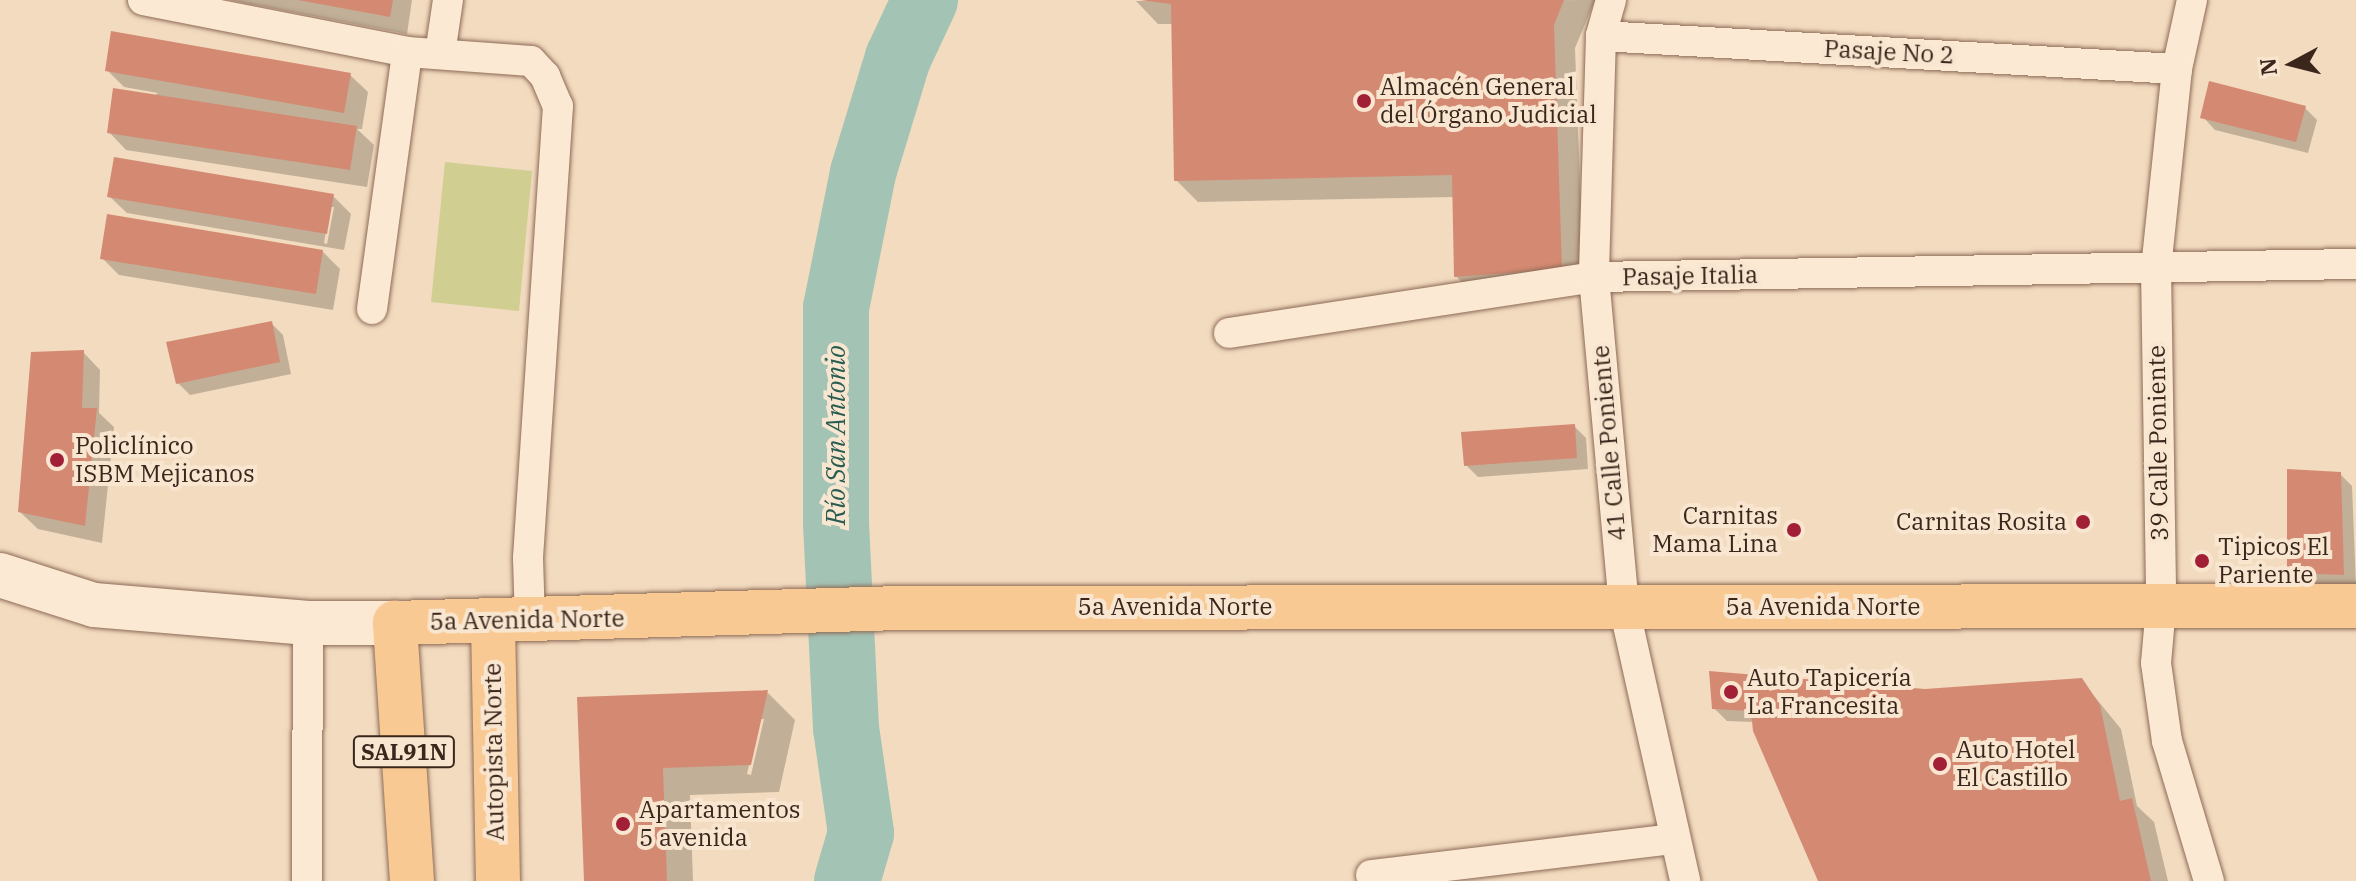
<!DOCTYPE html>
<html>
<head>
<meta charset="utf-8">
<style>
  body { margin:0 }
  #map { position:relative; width:2356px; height:881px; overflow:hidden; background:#f2dbbf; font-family:"IBM Plex Serif",serif }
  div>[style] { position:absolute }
  .green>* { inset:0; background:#d1ce92 }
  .shadow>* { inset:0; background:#0003 }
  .river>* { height:66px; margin:-33px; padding:0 33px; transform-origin:33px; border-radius:33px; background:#a3c3b5 }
  .building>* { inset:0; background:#d48a72 }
  .roads { filter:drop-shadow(0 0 2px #8d6a56) drop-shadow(0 0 2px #8d6a56) }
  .minor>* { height:30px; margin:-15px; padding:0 15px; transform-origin:15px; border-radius:15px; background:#fce9d4 }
  .secondary>* { height:44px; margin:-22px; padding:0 22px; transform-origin:22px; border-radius:22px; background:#fce9d4 }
  .primary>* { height:44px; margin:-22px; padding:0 22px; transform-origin:22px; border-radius:22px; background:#f9c993 }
  .dots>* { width:22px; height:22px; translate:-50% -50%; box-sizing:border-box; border:4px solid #f9e6d0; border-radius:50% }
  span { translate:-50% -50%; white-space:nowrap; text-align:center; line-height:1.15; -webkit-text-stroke:8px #f9e6d0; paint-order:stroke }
  .shield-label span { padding:2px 6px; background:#f9e6d0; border:2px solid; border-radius:6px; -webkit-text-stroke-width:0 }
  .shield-label { font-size:22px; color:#3b261c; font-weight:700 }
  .street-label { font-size:24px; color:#3b261c }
  .poi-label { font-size:24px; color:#3b261c }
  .left { translate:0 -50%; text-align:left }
  .right { translate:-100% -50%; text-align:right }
  .water-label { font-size:26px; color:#295c50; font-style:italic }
  .north { position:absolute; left:2252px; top:24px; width:80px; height:80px; -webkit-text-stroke:6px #f9e6d0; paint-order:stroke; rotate:263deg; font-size:22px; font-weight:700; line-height:32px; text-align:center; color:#3b261c }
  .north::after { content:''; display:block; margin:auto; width:28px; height:36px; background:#3b261c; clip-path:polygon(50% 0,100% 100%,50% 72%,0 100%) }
</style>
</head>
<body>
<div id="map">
  <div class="green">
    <i style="clip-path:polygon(445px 162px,532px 171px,519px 311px,431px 302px)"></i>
  </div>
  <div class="shadow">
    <i style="clip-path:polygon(229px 0,412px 0,407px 34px)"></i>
    <i style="clip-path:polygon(1595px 0,1575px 48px,1584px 291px,1478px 299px,1456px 276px,1454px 197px,1198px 202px,1176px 180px,1173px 24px,1158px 24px,1136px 1px)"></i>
    <i style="clip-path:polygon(107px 70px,350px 75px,368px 92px,362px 129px,357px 129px,374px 145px,367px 187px,126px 150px,109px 132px,158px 93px,124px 87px)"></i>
    <i style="clip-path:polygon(2305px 108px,2317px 120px,2308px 153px,2215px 130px,2203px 117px)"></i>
    <i style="clip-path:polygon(evenodd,109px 196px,333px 196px,351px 214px,344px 250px,127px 213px,109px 196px,330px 207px,334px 207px,327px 244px,324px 243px,330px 207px)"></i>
    <i style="clip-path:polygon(322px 251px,340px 269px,333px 310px,119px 275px,102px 258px)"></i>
    <i style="clip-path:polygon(271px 323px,283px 335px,291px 374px,190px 395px,178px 383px)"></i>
    <i style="clip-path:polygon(83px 352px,100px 370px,99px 413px,114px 427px,102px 543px,38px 529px,20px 512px)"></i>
    <i style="clip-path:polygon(1574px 426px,1586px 438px,1588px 469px,1478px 477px,1466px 465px)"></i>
    <i style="clip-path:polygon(2340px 474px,2352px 486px,2356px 586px,2301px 584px,2289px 572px)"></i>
    <i style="clip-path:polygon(2081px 680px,2121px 729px,2137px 806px,2154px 822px,2168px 881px,1821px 881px,1754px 722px,1727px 721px,1714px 708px)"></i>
    <i style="clip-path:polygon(evenodd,767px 692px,795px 720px,779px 792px,690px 795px,693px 881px,586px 881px,579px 699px,767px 692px,760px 719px,764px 719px,751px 775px,747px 774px,760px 719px)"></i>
  </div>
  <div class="river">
    <i style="left:847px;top:881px;width:50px;rotate:-73.7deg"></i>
    <i style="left:861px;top:833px;width:106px;rotate:-98.1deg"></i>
    <i style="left:846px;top:728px;width:205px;rotate:-92.8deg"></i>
    <i style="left:836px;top:523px;width:215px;rotate:-90deg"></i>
    <i style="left:836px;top:308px;width:138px;rotate:-78.7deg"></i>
    <i style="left:863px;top:173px;width:120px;rotate:-73.1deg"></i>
    <i style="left:898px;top:58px;width:64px;rotate:-65deg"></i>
  </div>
  <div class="building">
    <i style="clip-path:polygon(298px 0,393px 0,390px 17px)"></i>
    <i style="clip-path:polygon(1140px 0,1564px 0,1554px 25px,1562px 269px,1454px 277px,1452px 175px,1174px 181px,1171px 4px)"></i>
    <i style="clip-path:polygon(111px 31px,351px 73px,344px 113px,105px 71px)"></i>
    <i style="clip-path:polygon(2209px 81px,2306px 106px,2296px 142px,2200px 118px)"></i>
    <i style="clip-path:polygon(113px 88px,357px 126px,350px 170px,107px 133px)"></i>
    <i style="clip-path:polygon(114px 157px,334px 194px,327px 234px,107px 197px)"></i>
    <i style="clip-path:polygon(107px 214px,323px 250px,316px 294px,100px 259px)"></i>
    <i style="clip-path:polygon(272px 321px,280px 362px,176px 384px,166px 342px)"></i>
    <i style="clip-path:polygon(84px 350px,82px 408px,97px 408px,85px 526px,18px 512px,31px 352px)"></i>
    <i style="clip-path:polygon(1575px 424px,1577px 458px,1464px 466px,1461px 432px)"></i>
    <i style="clip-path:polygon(2287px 469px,2341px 472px,2344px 575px,2287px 573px)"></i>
    <i style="clip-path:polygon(1709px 671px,1925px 689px,2082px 678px,2100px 705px,2120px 801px,2132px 798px,2151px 881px,1818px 881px,1753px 731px,1751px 711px,1712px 709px)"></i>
    <i style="clip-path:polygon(768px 690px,751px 765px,663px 768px,667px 881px,584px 881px,577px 697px)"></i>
  </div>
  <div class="roads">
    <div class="minor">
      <i style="left:143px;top:0;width:269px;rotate:11.1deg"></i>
      <i style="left:407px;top:52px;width:124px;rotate:4.2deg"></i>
      <i style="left:531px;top:61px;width:21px;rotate:47deg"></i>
      <i style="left:545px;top:76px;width:33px;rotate:67deg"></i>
      <i style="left:558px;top:106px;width:453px;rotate:93.8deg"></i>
      <i style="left:528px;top:558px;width:62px;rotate:88.2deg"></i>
      <i style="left:1611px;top:0;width:37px;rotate:106deg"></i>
      <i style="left:1601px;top:36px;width:241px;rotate:91.7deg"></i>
      <i style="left:1594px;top:277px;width:331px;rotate:84.8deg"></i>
      <i style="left:1624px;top:607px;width:281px;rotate:77.4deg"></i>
      <i style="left:2192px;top:0;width:71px;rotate:102.3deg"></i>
      <i style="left:2177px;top:69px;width:201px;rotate:96deg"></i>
      <i style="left:2156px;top:269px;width:337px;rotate:89.1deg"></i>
      <i style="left:2161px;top:606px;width:57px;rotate:95deg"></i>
      <i style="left:2156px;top:663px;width:79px;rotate:82deg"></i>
      <i style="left:2167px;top:741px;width:146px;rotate:73.3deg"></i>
      <i style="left:1601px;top:36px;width:577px;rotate:3.28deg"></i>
      <i style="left:440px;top:54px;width:55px;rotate:-81.6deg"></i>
      <i style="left:372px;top:309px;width:259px;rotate:-82.2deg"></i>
      <i style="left:1229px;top:333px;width:369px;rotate:-8.7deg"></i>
      <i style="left:1594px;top:277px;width:762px;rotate:-0.98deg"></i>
      <i style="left:1371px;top:875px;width:305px;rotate:-6.8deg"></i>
      <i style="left:307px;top:881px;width:258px;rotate:-89.8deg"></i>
    </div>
    <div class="secondary">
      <i style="left:0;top:575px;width:99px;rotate:17.7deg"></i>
      <i style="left:94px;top:605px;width:215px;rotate:4.8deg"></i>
      <i style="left:308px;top:623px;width:87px"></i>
    </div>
    <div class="primary">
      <i style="left:493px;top:623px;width:258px;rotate:88.9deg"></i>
      <i style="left:412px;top:881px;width:259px;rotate:-93.8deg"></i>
      <i style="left:395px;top:623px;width:499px;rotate:-1.7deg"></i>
      <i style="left:894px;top:608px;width:1462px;rotate:-0.08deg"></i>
    </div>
  </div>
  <div class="dots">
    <i style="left:1364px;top:101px;background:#a12036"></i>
    <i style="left:57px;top:460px;background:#a12036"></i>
    <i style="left:2083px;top:522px;background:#a12036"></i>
    <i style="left:1794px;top:530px;background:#a12036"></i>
    <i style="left:2202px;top:561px;background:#a12036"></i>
    <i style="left:1731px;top:692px;background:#a12036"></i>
    <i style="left:1940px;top:764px;background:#a12036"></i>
    <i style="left:623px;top:824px;background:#a12036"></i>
  </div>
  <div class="shield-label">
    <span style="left:404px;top:752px">SAL91N</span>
  </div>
  <div class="street-label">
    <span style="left:1889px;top:52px;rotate:3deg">Pasaje No 2</span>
    <span style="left:1690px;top:276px;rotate:-1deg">Pasaje Italia</span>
    <span style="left:1609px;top:443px;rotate:-95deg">41 Calle Poniente</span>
    <span style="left:2158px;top:443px;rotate:-91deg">39 Calle Poniente</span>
    <span style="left:1175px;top:607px">5a Avenida Norte</span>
    <span style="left:1823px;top:607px">5a Avenida Norte</span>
    <span style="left:527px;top:620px;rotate:-1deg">5a Avenida Norte</span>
    <span style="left:494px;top:752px;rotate:-91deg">Autopista Norte</span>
  </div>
  <div class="poi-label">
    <span class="left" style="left:1380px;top:101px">Almacén General<br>del Órgano Judicial</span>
    <span class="left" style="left:75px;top:460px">Policlínico<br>ISBM Mejicanos</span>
    <span class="right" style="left:1778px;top:530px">Carnitas<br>Mama Lina</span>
    <span class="right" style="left:2067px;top:522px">Carnitas Rosita</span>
    <span class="left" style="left:2218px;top:561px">Tipicos El<br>Pariente</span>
    <span class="left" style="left:1747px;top:692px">Auto Tapicería<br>La Francesita</span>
    <span class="left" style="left:1956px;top:764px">Auto Hotel<br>El Castillo</span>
    <span class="left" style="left:639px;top:824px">Apartamentos<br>5 avenida</span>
  </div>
  <div class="water-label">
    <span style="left:836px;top:435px;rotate:-90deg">Río San Antonio</span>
  </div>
  <div class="north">N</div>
</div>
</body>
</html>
